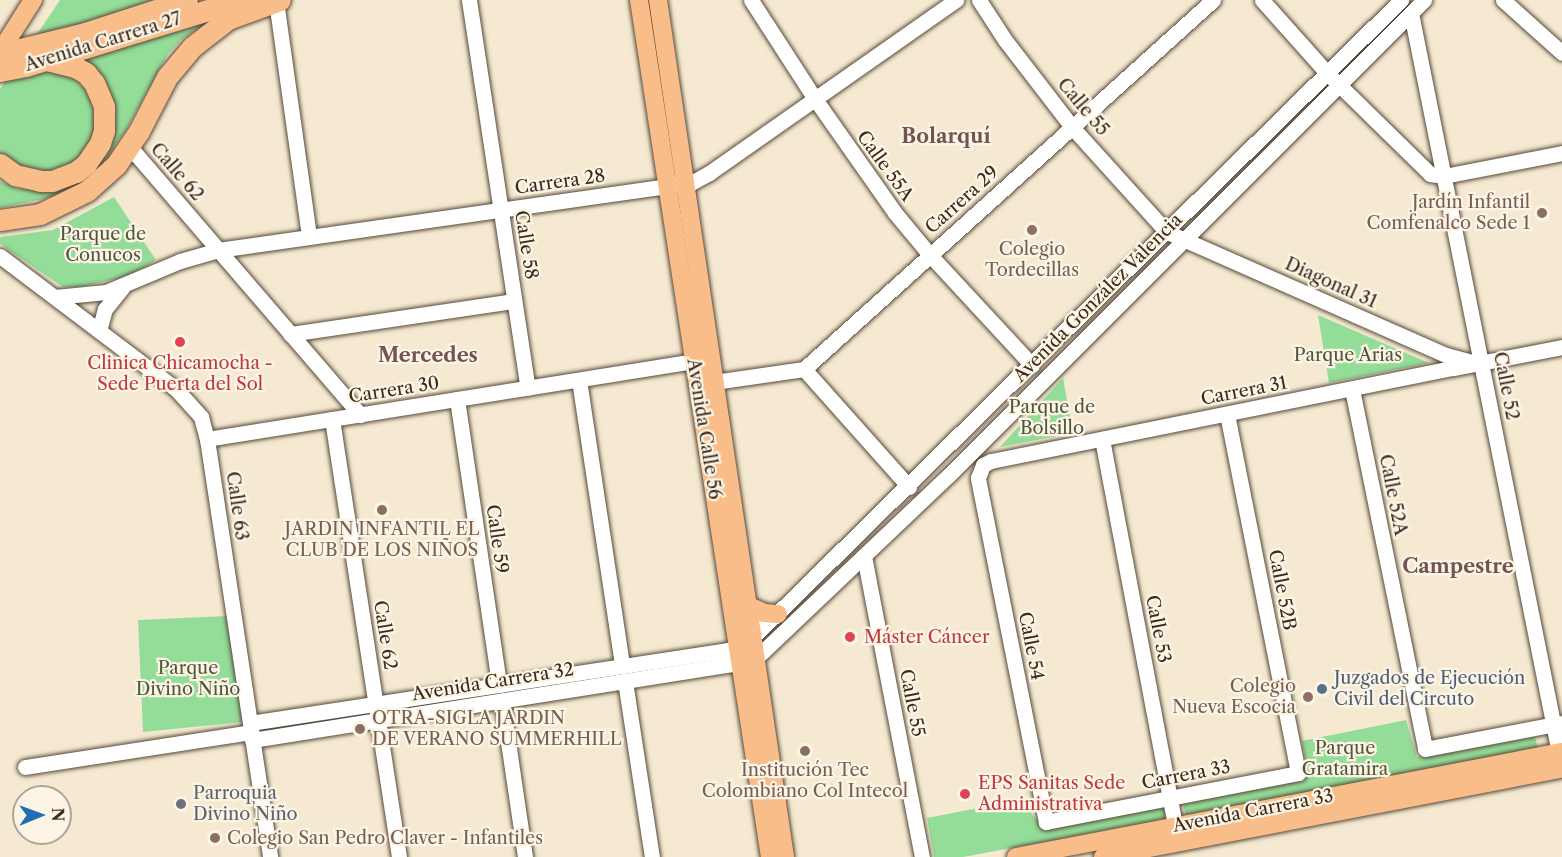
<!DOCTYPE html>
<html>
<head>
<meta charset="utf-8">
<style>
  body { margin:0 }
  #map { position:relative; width:1562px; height:857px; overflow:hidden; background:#f5ead1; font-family:"Libre Caslon Text",serif }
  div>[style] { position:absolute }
  .green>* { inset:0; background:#94dd98 }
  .roads { filter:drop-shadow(0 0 2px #574739) drop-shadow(0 0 2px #574739) }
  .minor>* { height:15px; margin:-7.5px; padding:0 7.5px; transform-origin:7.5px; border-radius:7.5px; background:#fff }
  .major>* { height:18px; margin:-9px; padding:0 9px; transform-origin:9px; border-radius:9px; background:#f8bd89 }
  .highway>* { height:21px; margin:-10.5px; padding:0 10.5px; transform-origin:10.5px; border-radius:10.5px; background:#f8bd89 }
  .dots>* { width:16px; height:16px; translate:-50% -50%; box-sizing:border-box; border:3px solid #fcf5e5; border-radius:50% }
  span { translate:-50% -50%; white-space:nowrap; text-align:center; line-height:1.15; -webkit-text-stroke:4.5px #fcf5e5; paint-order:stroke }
  .street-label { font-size:18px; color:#3b2a1e }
  .education-label { font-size:18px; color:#785e54 }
  .right { translate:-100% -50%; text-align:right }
  .left { translate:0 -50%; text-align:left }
  .park-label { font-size:18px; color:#51573c }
  .health-label { font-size:18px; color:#be3a42 }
  .service-label { font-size:18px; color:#4e5e75 }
  .worship-label { font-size:18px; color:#5b616d }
  .neighbourhood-label { font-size:20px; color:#735354; font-weight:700 }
  .north { position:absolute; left:12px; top:785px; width:60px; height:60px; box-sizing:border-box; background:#fcf5e5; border:2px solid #afa495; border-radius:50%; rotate:89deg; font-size:16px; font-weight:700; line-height:24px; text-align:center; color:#3b2a1e }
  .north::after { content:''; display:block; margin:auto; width:21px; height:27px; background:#1f6fb2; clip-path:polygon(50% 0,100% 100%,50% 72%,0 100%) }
</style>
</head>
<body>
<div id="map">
  <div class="green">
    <i style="clip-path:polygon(60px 0,157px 0,44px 36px,41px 73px,54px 69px,73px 78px,84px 88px,92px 103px,95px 124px,89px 147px,75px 164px,37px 175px,4px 159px,0 153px,0 89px)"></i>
    <i style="clip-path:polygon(218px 14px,181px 40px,168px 54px,124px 133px,96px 169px,57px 196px,0 208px,0 181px,18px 189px,50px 187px,110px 133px,116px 111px,110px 91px,98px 75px,76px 61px)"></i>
    <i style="clip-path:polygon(114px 197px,156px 260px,129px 276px,80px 287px,63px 287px,0 244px,0 237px,53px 230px)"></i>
    <i style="clip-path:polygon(1318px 315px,1429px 363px,1329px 383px)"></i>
    <i style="clip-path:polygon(1063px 378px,1073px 433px,1000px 447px)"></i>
    <i style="clip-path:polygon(227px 616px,243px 722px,143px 732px,138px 620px)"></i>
    <i style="clip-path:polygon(1406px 720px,1417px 757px,1535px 737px,1538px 748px,1186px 818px,1183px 802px,1303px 778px,1307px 768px,1302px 741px)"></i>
    <i style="clip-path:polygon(1025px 799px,1033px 816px,1043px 826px,1164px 806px,1166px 819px,963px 857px,934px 857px,927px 818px)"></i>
  </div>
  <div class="roads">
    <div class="minor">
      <i style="left:469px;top:0;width:392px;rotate:81.4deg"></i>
      <i style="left:751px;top:0;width:118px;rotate:57.1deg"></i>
      <i style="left:815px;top:99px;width:139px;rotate:54.9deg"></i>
      <i style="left:895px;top:213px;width:55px;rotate:50.2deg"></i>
      <i style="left:930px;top:255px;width:150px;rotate:47.2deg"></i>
      <i style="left:979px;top:0;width:48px;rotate:57deg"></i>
      <i style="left:1005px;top:40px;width:110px;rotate:52.4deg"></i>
      <i style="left:1072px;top:127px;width:142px;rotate:47.9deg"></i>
      <i style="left:1167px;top:232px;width:305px;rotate:23.8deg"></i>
      <i style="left:1446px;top:355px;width:27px;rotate:15deg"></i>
      <i style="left:1262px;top:0;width:98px;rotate:48.3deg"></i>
      <i style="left:1327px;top:73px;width:144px;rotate:44.4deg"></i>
      <i style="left:1430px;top:174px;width:14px;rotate:8deg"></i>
      <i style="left:1444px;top:176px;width:120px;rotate:-11deg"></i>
      <i style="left:1503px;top:0;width:79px;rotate:41.9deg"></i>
      <i style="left:276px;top:1px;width:238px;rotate:82deg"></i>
      <i style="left:1411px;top:13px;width:765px;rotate:78.69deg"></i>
      <i style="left:129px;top:146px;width:355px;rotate:49.3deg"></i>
      <i style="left:0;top:256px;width:221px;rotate:37.1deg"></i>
      <i style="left:176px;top:389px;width:38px;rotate:48deg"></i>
      <i style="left:201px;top:417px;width:23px;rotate:75deg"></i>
      <i style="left:207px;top:439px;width:423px;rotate:81.4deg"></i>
      <i style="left:55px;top:297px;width:51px;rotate:-5.6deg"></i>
      <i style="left:106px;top:292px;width:80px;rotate:-22.7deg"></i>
      <i style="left:180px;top:261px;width:40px;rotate:-16deg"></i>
      <i style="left:218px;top:250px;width:478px;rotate:-8.1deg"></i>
      <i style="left:691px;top:183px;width:21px;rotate:-29deg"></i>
      <i style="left:709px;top:173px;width:302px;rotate:-35deg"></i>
      <i style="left:99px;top:331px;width:23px;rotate:-75deg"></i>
      <i style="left:105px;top:309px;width:27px;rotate:-51deg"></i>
      <i style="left:290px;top:334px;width:226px;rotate:-8.4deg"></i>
      <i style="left:804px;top:369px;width:158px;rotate:48.3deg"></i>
      <i style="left:579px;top:380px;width:289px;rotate:81.4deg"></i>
      <i style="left:714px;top:382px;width:91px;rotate:-8.2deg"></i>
      <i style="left:804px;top:369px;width:551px;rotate:-42.06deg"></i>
      <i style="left:1352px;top:389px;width:367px;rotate:78.5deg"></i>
      <i style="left:1425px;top:749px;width:138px;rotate:-10.8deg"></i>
      <i style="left:457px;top:399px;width:289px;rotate:81.6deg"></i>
      <i style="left:1227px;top:414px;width:366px;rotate:78.8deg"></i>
      <i style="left:1298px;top:773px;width:257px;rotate:169deg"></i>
      <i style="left:1046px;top:822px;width:351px;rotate:-101.2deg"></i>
      <i style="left:978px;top:478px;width:14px;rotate:-69deg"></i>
      <i style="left:983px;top:465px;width:9px;rotate:-27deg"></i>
      <i style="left:991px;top:461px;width:472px;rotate:-11.4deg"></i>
      <i style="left:1454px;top:368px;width:110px;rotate:-11deg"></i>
      <i style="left:332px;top:419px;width:443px;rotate:81.3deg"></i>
      <i style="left:207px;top:439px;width:493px;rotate:-9.1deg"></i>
      <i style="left:1102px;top:439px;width:394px;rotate:79.3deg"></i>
      <i style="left:864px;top:556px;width:307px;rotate:79.1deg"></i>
      <i style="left:625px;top:681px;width:178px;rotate:81.3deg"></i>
      <i style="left:502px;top:701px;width:158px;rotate:81.6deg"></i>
      <i style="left:250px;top:723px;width:484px;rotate:-8.7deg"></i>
      <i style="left:728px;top:650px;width:22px;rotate:-22deg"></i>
      <i style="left:748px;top:642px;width:916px;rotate:-44.51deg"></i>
      <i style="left:252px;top:740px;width:494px;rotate:-9deg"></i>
      <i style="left:740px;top:663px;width:17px;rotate:-17deg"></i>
      <i style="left:756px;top:658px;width:266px;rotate:-43.5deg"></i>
      <i style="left:949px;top:475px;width:672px;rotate:-45deg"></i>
      <i style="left:25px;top:767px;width:229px;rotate:-8.8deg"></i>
    </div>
    <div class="major">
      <i style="left:639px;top:0;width:867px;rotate:81.31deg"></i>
      <i style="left:658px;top:0;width:866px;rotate:81.57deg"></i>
      <i style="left:0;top:52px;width:62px;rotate:-57.6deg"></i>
      <i style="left:747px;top:605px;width:19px;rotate:25deg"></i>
      <i style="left:764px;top:613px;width:14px;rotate:4deg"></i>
      <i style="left:1016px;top:857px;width:556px;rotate:-10.89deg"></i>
      <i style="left:1103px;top:857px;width:467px;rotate:-10.9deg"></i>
    </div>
    <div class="highway">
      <i style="left:0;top:54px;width:88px;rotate:-13.9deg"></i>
      <i style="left:85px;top:33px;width:107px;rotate:-17.9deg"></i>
      <i style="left:0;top:71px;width:26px;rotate:-11deg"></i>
      <i style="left:26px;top:66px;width:224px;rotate:-17.1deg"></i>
      <i style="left:0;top:164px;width:19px;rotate:36deg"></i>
      <i style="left:15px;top:175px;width:26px;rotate:13deg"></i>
      <i style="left:40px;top:181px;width:12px"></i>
      <i style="left:52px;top:181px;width:26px;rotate:-21deg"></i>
      <i style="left:76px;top:172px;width:13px;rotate:-39deg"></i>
      <i style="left:86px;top:164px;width:25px;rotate:-56deg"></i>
      <i style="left:100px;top:143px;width:13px;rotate:-72deg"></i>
      <i style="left:104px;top:131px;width:25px;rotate:-90deg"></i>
      <i style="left:104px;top:106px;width:25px;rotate:-113deg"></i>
      <i style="left:94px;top:83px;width:13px;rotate:-129deg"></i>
      <i style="left:86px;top:73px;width:13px;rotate:-151deg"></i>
      <i style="left:75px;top:67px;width:30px;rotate:-166deg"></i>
      <i style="left:0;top:220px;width:40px;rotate:-8.5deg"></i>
      <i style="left:40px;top:214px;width:52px;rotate:-26.1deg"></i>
      <i style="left:87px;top:191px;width:39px;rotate:-42deg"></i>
      <i style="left:116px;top:165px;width:41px;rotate:-55.9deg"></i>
      <i style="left:139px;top:131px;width:61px;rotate:-62.6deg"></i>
      <i style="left:167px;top:77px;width:39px;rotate:-50deg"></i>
      <i style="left:192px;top:47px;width:46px;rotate:-37.9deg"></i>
      <i style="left:228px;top:19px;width:55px;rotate:-20.1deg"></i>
    </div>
  </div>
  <div class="dots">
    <i style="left:1542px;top:213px;background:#8d6e63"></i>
    <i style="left:1032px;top:230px;background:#8d6e63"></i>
    <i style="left:180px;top:342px;background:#e0444e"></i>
    <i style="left:382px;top:510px;background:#8d6e63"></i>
    <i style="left:850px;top:637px;background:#e0444e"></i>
    <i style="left:1322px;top:689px;background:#5c6f8a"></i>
    <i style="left:1308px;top:697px;background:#8d6e63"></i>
    <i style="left:360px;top:729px;background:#8d6e63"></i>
    <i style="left:805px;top:751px;background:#8d6e63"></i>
    <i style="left:965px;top:794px;background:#e0444e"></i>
    <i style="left:181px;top:804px;background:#6b7280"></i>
    <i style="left:215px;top:838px;background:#8d6e63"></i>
  </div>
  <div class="street-label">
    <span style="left:103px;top:42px;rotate:-17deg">Avenida Carrera 27</span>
    <span style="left:1083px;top:107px;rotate:50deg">Calle 55</span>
    <span style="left:885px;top:166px;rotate:54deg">Calle 55A</span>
    <span style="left:177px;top:172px;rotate:49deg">Calle 62</span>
    <span style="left:560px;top:182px;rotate:-8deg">Carrera 28</span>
    <span style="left:962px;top:200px;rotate:-42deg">Carrera 29</span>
    <span style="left:526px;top:245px;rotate:81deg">Calle 58</span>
    <span style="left:1331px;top:283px;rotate:24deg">Diagonal 31</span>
    <span style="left:1098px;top:298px;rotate:-45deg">Avenida González Valencia</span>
    <span style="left:1506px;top:386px;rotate:79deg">Calle 52</span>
    <span style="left:394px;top:390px;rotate:-9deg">Carrera 30</span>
    <span style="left:1244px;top:391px;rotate:-11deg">Carrera 31</span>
    <span style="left:704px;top:429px;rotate:81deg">Avenida Calle 56</span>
    <span style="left:1393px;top:495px;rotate:79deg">Calle 52A</span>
    <span style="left:237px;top:506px;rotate:82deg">Calle 63</span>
    <span style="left:497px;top:539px;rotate:82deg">Calle 59</span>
    <span style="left:1282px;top:590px;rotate:79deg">Calle 52B</span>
    <span style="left:1158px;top:629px;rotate:79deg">Calle 53</span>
    <span style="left:385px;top:635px;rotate:81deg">Calle 62</span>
    <span style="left:1031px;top:646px;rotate:79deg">Calle 54</span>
    <span style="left:493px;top:682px;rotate:-9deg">Avenida Carrera 32</span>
    <span style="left:912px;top:703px;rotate:79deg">Calle 55</span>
    <span style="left:1186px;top:775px;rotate:-11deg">Carrera 33</span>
    <span style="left:1253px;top:811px;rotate:-11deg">Avenida Carrera 33</span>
  </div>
  <div class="education-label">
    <span class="right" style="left:1530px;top:213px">Jardín Infantil<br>Comfenalco Sede 1</span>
    <span style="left:1032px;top:260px">Colegio<br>Tordecillas</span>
    <span style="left:382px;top:540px">JARDIN INFANTIL EL<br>CLUB DE LOS NIÑOS</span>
    <span class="right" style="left:1296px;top:697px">Colegio<br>Nueva Escocia</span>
    <span class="left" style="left:372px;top:729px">OTRA-SIGLA JARDIN<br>DE VERANO SUMMERHILL</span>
    <span style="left:805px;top:781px">Institución Tec<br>Colombiano Col Intecol</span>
    <span class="left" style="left:227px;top:838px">Colegio San Pedro Claver - Infantiles</span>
  </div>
  <div class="park-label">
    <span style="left:103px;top:245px">Parque de<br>Conucos</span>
    <span style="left:1348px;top:355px">Parque Arias</span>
    <span style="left:1052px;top:418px">Parque de<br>Bolsillo</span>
    <span style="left:188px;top:679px">Parque<br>Divino Niño</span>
    <span style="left:1345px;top:759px">Parque<br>Gratamira</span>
  </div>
  <div class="health-label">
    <span style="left:180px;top:374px">Clinica Chicamocha -<br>Sede Puerta del Sol</span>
    <span class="left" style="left:864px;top:637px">Máster Cáncer</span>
    <span class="left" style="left:978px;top:794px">EPS Sanitas Sede<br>Administrativa</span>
  </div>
  <div class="service-label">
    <span class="left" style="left:1334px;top:689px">Juzgados de Ejecución<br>Civil del Circuto</span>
  </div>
  <div class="worship-label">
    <span class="left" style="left:193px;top:804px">Parroquia<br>Divino Niño</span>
  </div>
  <div class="neighbourhood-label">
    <span style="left:946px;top:136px">Bolarquí</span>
    <span style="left:428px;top:355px">Mercedes</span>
    <span style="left:1458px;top:566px">Campestre</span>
  </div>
  <div class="north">N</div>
</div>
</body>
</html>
